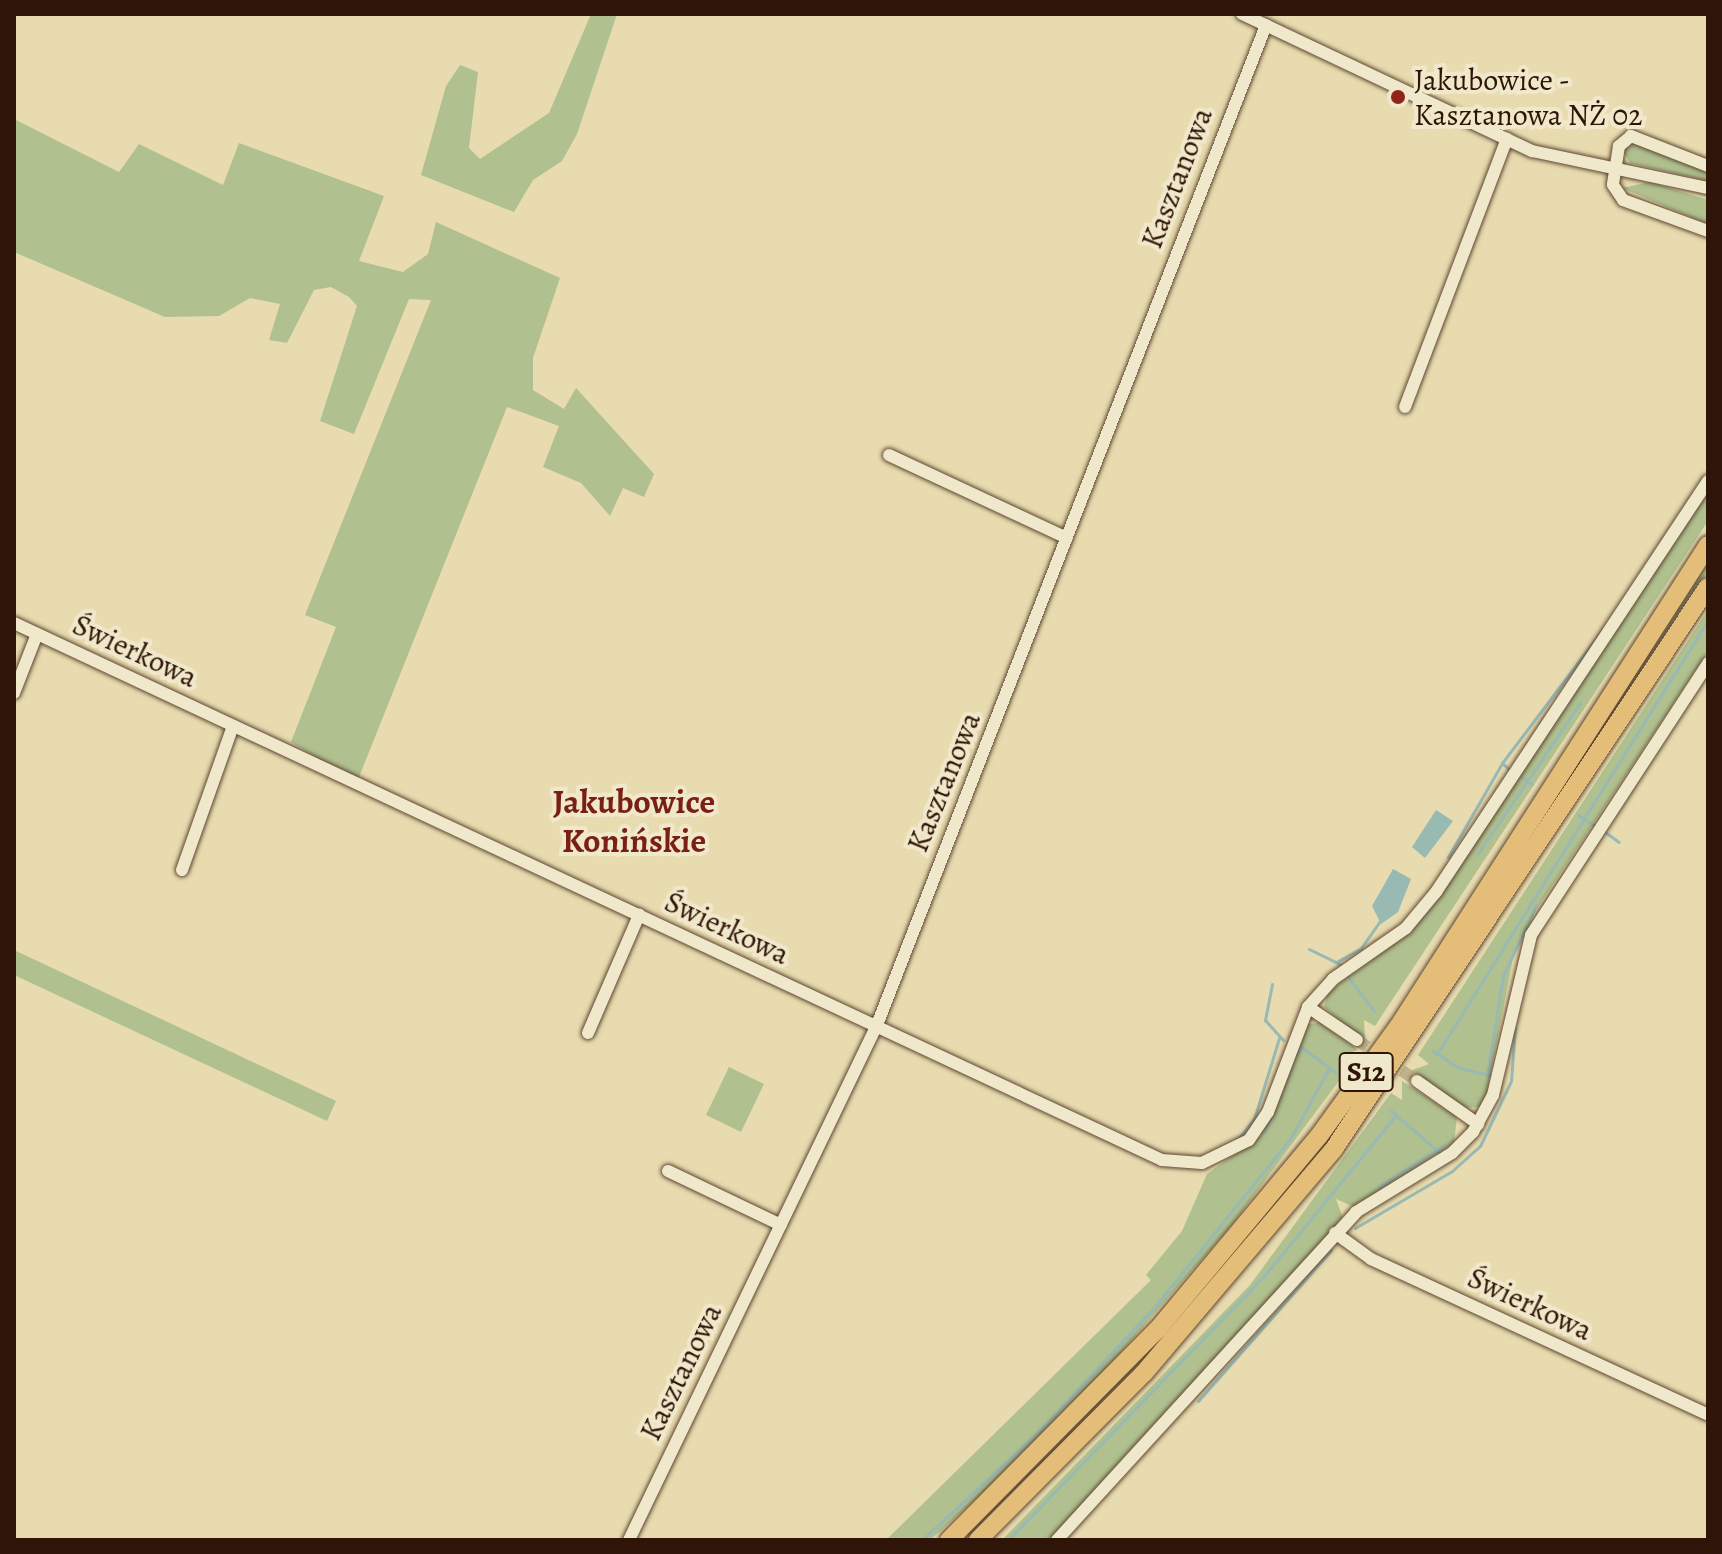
<!DOCTYPE html>
<html>
<head>
<meta charset="utf-8">
<style>
  body { margin:0 }
  #map { position:relative; width:1722px; height:1554px; overflow:hidden; background:#e8dbaf; font-family:Alegreya,serif }
  div>[style] { position:absolute }
  .green>* { inset:0; background:#b0c18f }
  .water>* { inset:0; background:#99b9b3 }
  .stream>* { height:3px; margin:-1.5px; padding:0 1.5px; transform-origin:1.5px; border-radius:1.5px; background:#99b9b3 }
  .minor-tunnel>* { height:12px; margin-top:-6px; transform-origin:0; background:repeating-linear-gradient(90deg,#c3b38d 0 12px,transparent 0 18px) }
  .roads { filter:drop-shadow(0 0 2px #5d4631) drop-shadow(0 0 2px #5d4631) }
  .minor>* { height:12px; margin:-6px; padding:0 6px; transform-origin:6px; border-radius:6px; background:#f0e8cb }
  .highway>* { height:18px; margin:-9px; padding:0 9px; transform-origin:9px; border-radius:9px; background:#e4be78 }
  .dots>* { width:22px; height:22px; translate:-50% -50%; box-sizing:border-box; border:4px solid #f0e8cb; border-radius:50% }
  span { translate:-50% -50%; white-space:nowrap; text-align:center; line-height:1.15; -webkit-text-stroke:8px #f0e8cb; paint-order:stroke }
  .shield-label span { padding:2px 6px; background:#f0e8cb; border:2px solid; border-radius:6px; -webkit-text-stroke-width:0 }
  .shield-label { font-size:28px; color:#2f1507; font-weight:700 }
  .poi-label { font-size:30px; color:#2f1507 }
  .left { translate:0 -50%; text-align:left }
  .street-label { font-size:30px; color:#2f1507 }
  .quarter-label { font-size:34px; color:#7a1f14; font-weight:700 }
  .frame { position:absolute; inset:0; border:16px solid #2f1507; pointer-events:none }
</style>
</head>
<body>
<div id="map">
  <div class="green">
    <i style="clip-path:polygon(591px 14px,617px 14px,577px 134px,562px 161px,533px 180px,514px 212px,421px 175px,446px 86px,460px 65px,478px 72px,469px 148px,480px 159px,549px 113px)"></i>
    <i style="clip-path:polygon(14px 119px,119px 172px,139px 144px,223px 185px,239px 143px,384px 196px,359px 261px,403px 272px,428px 254px,436px 222px,560px 278px,533px 358px,533px 390px,564px 409px,576px 388px,654px 474px,644px 497px,623px 488px,610px 516px,581px 483px,543px 467px,559px 426px,507px 407px,357px 782px,291px 742px,336px 627px,305px 615px,431px 300px,409px 299px,354px 434px,320px 421px,357px 306px,349px 297px,331px 287px,314px 290px,287px 343px,269px 340px,280px 304px,250px 298px,219px 316px,165px 317px,14px 252px)"></i>
    <i style="clip-path:polygon(1637px 141px,1708px 170px,1708px 181px,1630px 163px,1623px 151px)"></i>
    <i style="clip-path:polygon(1650px 182px,1708px 200px,1708px 224px,1622px 188px)"></i>
    <i style="clip-path:polygon(1708px 492px,1708px 521px,1375px 1026px,1364px 1020px,1365px 1038px,1358px 1036px,1324px 1007px,1328px 992px,1396px 942px,1521px 772px)"></i>
    <i style="clip-path:polygon(1708px 558px,1708px 572px,1338px 1130px,1209px 1292px,1035px 1477px,968px 1540px,958px 1540px,1152px 1346px,1261px 1219px)"></i>
    <i style="clip-path:polygon(1708px 610px,1708px 651px,1534px 913px,1513px 958px,1487px 1092px,1479px 1107px,1463px 1108px,1410px 1071px,1429px 1064px,1418px 1055px)"></i>
    <i style="clip-path:polygon(14px 950px,336px 1101px,327px 1121px,14px 975px)"></i>
    <i style="clip-path:polygon(1320px 1023px,1358px 1050px,1338px 1056px,1350px 1066px,1231px 1226px,1090px 1387px,994px 1483px,930px 1540px,886px 1540px,1151px 1280px,1146px 1275px,1182px 1231px,1207px 1174px,1260px 1136px,1307px 1024px)"></i>
    <i style="clip-path:polygon(729px 1067px,764px 1084px,741px 1132px,706px 1115px)"></i>
    <i style="clip-path:polygon(1402px 1081px,1457px 1117px,1454px 1143px,1354px 1207px,1336px 1199px,1343px 1218px,1085px 1506px,1049px 1540px,1002px 1540px,1250px 1285px,1391px 1093px,1402px 1100px)"></i>
  </div>
  <div class="water">
    <i style="clip-path:polygon(1436px 810px,1453px 821px,1425px 858px,1412px 847px)"></i>
    <i style="clip-path:polygon(1393px 869px,1411px 879px,1398px 912px,1381px 924px,1372px 906px)"></i>
  </div>
  <div class="stream">
    <i style="left:1502px;top:763px;width:9px;rotate:41deg"></i>
    <i style="left:1521px;top:777px;width:13px;rotate:32deg"></i>
    <i style="left:1578px;top:815px;width:24px;rotate:33deg"></i>
    <i style="left:1605px;top:832px;width:17px;rotate:36deg"></i>
    <i style="left:1477px;top:855px;width:184px;rotate:-55.9deg"></i>
    <i style="left:1448px;top:857px;width:108px;rotate:-60.1deg"></i>
    <i style="left:1502px;top:763px;width:168px;rotate:-53deg"></i>
    <i style="left:1309px;top:949px;width:34px;rotate:26deg"></i>
    <i style="left:1338px;top:961px;width:26px;rotate:-29deg"></i>
    <i style="left:1361px;top:948px;width:32px;rotate:-55deg"></i>
    <i style="left:1348px;top:977px;width:43px;rotate:52.6deg"></i>
    <i style="left:1272px;top:984px;width:37px;rotate:101deg"></i>
    <i style="left:1265px;top:1020px;width:27px;rotate:48deg"></i>
    <i style="left:1300px;top:1046px;width:44px;rotate:36.6deg"></i>
    <i style="left:1433px;top:1051px;width:31px;rotate:33deg"></i>
    <i style="left:1459px;top:1068px;width:32px;rotate:13deg"></i>
    <i style="left:1437px;top:1054px;width:512px;rotate:-58.02deg"></i>
    <i style="left:1294px;top:1057px;width:12px;rotate:-48deg"></i>
    <i style="left:1487px;top:1075px;width:100px;rotate:-80.8deg"></i>
    <i style="left:1503px;top:976px;width:78px;rotate:-65.1deg"></i>
    <i style="left:1390px;top:1110px;width:65px;rotate:40.6deg"></i>
    <i style="left:1265px;top:1131px;width:68px;rotate:-67.6deg"></i>
    <i style="left:1237px;top:1140px;width:27px;rotate:-51deg"></i>
    <i style="left:1254px;top:1119px;width:85px;rotate:-72.8deg"></i>
    <i style="left:1379px;top:1186px;width:77px;rotate:-32.2deg"></i>
    <i style="left:1355px;top:1228px;width:113px;rotate:-30.4deg"></i>
    <i style="left:1452px;top:1171px;width:38px;rotate:-42deg"></i>
    <i style="left:1480px;top:1146px;width:72px;rotate:-64.5deg"></i>
    <i style="left:1511px;top:1081px;width:53px;rotate:-85.7deg"></i>
    <i style="left:1198px;top:1401px;width:201px;rotate:-48.6deg"></i>
    <i style="left:922px;top:1540px;width:160px;rotate:-43deg"></i>
    <i style="left:1039px;top:1431px;width:172px;rotate:-47.1deg"></i>
    <i style="left:1156px;top:1305px;width:213px;rotate:-51.1deg"></i>
    <i style="left:1290px;top:1139px;width:81px;rotate:-61.2deg"></i>
    <i style="left:1008px;top:1540px;width:369px;rotate:-45.9deg"></i>
    <i style="left:1265px;top:1275px;width:207px;rotate:-50.7deg"></i>
  </div>
  <div class="minor-tunnel">
    <i style="left:1357px;top:1040px;width:73px;rotate:34.3deg"></i>
  </div>
  <div class="roads">
    <div class="minor">
      <i style="left:1242px;top:14px;width:321px;rotate:25.3deg"></i>
      <i style="left:1532px;top:151px;width:180px;rotate:11.9deg"></i>
      <i style="left:1708px;top:166px;width:83px;rotate:-158.7deg"></i>
      <i style="left:1631px;top:136px;width:16px;rotate:140deg"></i>
      <i style="left:1619px;top:146px;width:39px;rotate:99deg"></i>
      <i style="left:1613px;top:185px;width:18px;rotate:56deg"></i>
      <i style="left:1623px;top:200px;width:90px;rotate:20deg"></i>
      <i style="left:1405px;top:407px;width:287px;rotate:-69.2deg"></i>
      <i style="left:889px;top:455px;width:196px;rotate:25deg"></i>
      <i style="left:14px;top:623px;width:1267px;rotate:25.07deg"></i>
      <i style="left:1162px;top:1160px;width:40px;rotate:4.3deg"></i>
      <i style="left:1202px;top:1163px;width:52px;rotate:-26.1deg"></i>
      <i style="left:1249px;top:1140px;width:34px;rotate:-56deg"></i>
      <i style="left:1268px;top:1112px;width:112px;rotate:-69.1deg"></i>
      <i style="left:1308px;top:1007px;width:59px;rotate:34deg"></i>
      <i style="left:14px;top:693px;width:63px;rotate:-68.7deg"></i>
      <i style="left:182px;top:870px;width:153px;rotate:-70.5deg"></i>
      <i style="left:1308px;top:1007px;width:38px;rotate:-48deg"></i>
      <i style="left:1333px;top:979px;width:89px;rotate:-34.9deg"></i>
      <i style="left:1406px;top:928px;width:47px;rotate:-50.2deg"></i>
      <i style="left:1436px;top:892px;width:493px;rotate:-56.5deg"></i>
      <i style="left:588px;top:1033px;width:129px;rotate:-66.6deg"></i>
      <i style="left:1417px;top:1081px;width:75px;rotate:35.2deg"></i>
      <i style="left:668px;top:1171px;width:125px;rotate:25.5deg"></i>
      <i style="left:1335px;top:1233px;width:44px;rotate:35.8deg"></i>
      <i style="left:1371px;top:1259px;width:371px;rotate:24.8deg"></i>
      <i style="left:629px;top:1540px;width:572px;rotate:-64.29deg"></i>
      <i style="left:877px;top:1025px;width:1073px;rotate:-68.74deg"></i>
      <i style="left:1057px;top:1540px;width:444px;rotate:-47.6deg"></i>
      <i style="left:1356px;top:1212px;width:113px;rotate:-31.6deg"></i>
      <i style="left:1452px;top:1153px;width:30px;rotate:-45deg"></i>
      <i style="left:1473px;top:1132px;width:42px;rotate:-61.6deg"></i>
      <i style="left:1493px;top:1095px;width:164px;rotate:-76.6deg"></i>
      <i style="left:1531px;top:935px;width:325px;rotate:-56.9deg"></i>
    </div>
    <div class="highway">
      <i style="left:949px;top:1540px;width:297px;rotate:-45.3deg"></i>
      <i style="left:1158px;top:1329px;width:251px;rotate:-50.2deg"></i>
      <i style="left:1319px;top:1136px;width:135px;rotate:-54.1deg"></i>
      <i style="left:1398px;top:1027px;width:573px;rotate:-57.25deg"></i>
      <i style="left:978px;top:1540px;width:235px;rotate:-45.2deg"></i>
      <i style="left:1144px;top:1373px;width:294px;rotate:-49.7deg"></i>
      <i style="left:1334px;top:1149px;width:675px;rotate:-56.36deg"></i>
    </div>
  </div>
  <div class="dots">
    <i style="left:1398px;top:97px;background:#8f2418"></i>
  </div>
  <div class="shield-label">
    <span style="left:1366px;top:1072px">S12</span>
  </div>
  <div class="poi-label">
    <span class="left" style="left:1414px;top:97px">Jakubowice -<br>Kasztanowa NŻ 02</span>
  </div>
  <div class="street-label">
    <span style="left:1177px;top:178px;rotate:-69deg">Kasztanowa</span>
    <span style="left:135px;top:651px;rotate:25deg">Świerkowa</span>
    <span style="left:944px;top:782px;rotate:-68deg">Kasztanowa</span>
    <span style="left:727px;top:928px;rotate:25deg">Świerkowa</span>
    <span style="left:1530px;top:1304px;rotate:25deg">Świerkowa</span>
    <span style="left:681px;top:1372px;rotate:-64deg">Kasztanowa</span>
  </div>
  <div class="quarter-label">
    <span style="left:634px;top:821px">Jakubowice<br>Konińskie</span>
  </div>
  <div class="frame"></div>
</div>
</body>
</html>
